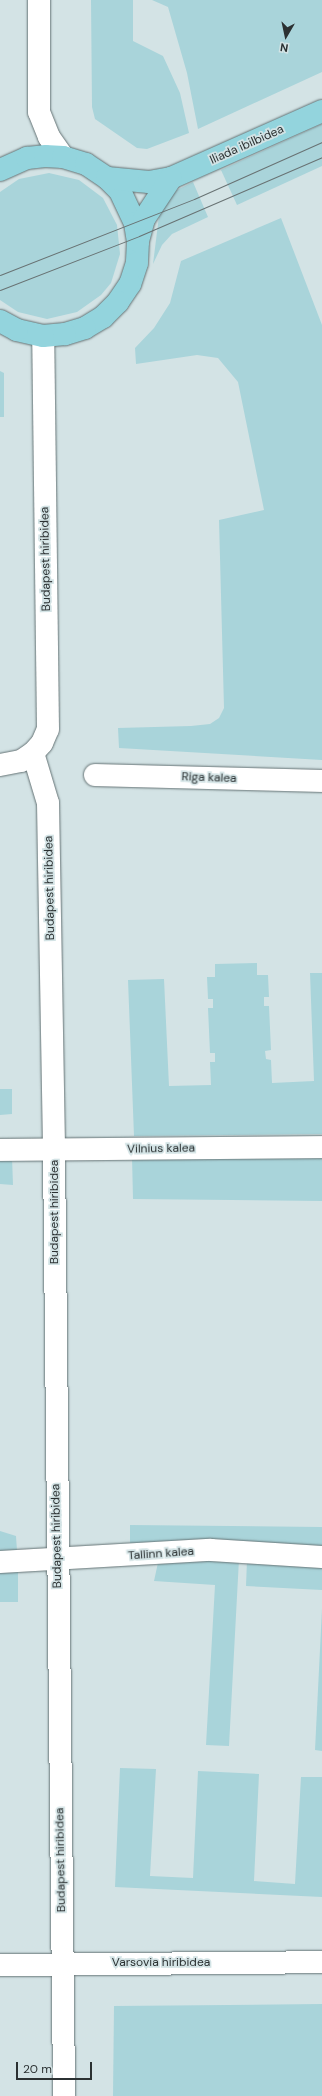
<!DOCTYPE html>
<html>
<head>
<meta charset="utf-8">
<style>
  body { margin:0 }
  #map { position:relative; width:322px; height:2096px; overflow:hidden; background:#d3e3e5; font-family:"DM Sans",sans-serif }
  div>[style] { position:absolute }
  .green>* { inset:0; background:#a9d4da }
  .roads { filter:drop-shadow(0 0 1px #657375) drop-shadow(0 0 1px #657375) }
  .minor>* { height:22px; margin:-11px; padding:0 11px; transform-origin:11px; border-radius:11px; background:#fff }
  .major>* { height:22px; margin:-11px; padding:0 11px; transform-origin:11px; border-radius:11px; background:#93d4dd }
  .tram>* { height:1px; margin:-0.5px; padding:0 0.5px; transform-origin:0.5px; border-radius:0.5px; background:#687273 }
  span { translate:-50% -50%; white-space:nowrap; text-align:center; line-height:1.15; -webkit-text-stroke:3.5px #d3e3e5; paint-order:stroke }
  .street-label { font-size:12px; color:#2b3132 }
  .north { position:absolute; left:266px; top:16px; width:40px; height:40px; -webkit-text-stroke:3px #d3e3e5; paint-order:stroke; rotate:189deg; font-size:11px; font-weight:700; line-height:16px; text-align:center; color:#2b3132 }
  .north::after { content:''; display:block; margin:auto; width:14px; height:18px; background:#2b3132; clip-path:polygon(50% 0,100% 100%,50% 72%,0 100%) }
  .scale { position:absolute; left:16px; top:2062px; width:76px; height:18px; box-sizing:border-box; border:2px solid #2b3132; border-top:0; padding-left:5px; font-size:12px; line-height:14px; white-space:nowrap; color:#2b3132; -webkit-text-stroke:3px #d3e3e5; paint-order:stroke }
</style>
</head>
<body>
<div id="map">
  <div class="green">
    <i style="clip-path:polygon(91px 0,133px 0,133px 41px,163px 56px,180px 93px,189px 133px,147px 149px,137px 148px,95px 119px,92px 107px)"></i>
    <i style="clip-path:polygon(152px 0,322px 0,322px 72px,198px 129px,187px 73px,168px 7px)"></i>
    <i style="clip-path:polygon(322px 124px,322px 166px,237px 205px,221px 170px)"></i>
    <i style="clip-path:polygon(49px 173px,79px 180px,103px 198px,117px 225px,120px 254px,111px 283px,101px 295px,77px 312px,47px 319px,18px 312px,0 300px,0 192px,19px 179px)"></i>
    <i style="clip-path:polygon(193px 182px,208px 217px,172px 234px,162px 245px,153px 264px,159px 216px,167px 201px,177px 190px)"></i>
    <i style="clip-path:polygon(281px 218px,322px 325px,322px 760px,119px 748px,118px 728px,191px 726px,210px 724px,219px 718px,224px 708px,219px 520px,264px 510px,238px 382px,218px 358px,197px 355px,136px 364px,135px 348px,154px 328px,170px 303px,181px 261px)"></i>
    <i style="clip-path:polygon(0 371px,4px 373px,4px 417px,0 417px)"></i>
    <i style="clip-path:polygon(257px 963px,257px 975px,268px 975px,269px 997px,264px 997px,264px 1006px,269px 1006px,271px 1050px,265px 1051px,266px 1059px,271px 1060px,272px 1083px,314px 1081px,310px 973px,322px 973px,322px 1134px,134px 1136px,128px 980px,164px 979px,169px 1086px,211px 1085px,210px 1062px,215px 1062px,215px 1053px,210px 1053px,208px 1008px,213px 1008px,213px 999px,208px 999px,207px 977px,215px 977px,215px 964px)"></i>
    <i style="clip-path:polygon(0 1089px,12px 1089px,12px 1114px,0 1115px)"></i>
    <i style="clip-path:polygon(322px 1153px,322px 1201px,133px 1199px,132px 1156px)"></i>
    <i style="clip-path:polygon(0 1157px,12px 1157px,13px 1185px,0 1184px)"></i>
    <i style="clip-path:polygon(130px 1525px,322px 1527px,322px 1551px,130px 1553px)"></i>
    <i style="clip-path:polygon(0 1531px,16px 1536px,17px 1551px,0 1551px)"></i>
    <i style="clip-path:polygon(159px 1558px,239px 1559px,229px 1746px,206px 1745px,215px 1585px,154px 1581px)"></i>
    <i style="clip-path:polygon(322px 1559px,322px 1590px,246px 1586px,247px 1560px)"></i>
    <i style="clip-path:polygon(0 1568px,18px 1568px,18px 1602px,0 1602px)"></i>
    <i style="clip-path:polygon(322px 1609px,322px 1751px,315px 1750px)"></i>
    <i style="clip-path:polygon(120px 1768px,156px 1769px,150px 1876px,193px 1878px,198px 1771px,259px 1774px,254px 1881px,295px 1884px,301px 1777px,322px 1777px,322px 1897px,115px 1887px)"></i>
    <i style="clip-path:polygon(322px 2004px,322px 2096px,113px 2096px,114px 2006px)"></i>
  </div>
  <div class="roads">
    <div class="minor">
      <i style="left:39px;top:0;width:112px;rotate:90deg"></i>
      <i style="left:39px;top:112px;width:27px;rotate:68deg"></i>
      <i style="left:49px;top:137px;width:24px;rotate:55deg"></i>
      <i style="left:33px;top:753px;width:52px;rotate:73.3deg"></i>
      <i style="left:48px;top:803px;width:348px;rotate:89deg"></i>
      <i style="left:54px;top:1151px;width:945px;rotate:89.39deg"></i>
      <i style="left:0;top:765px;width:21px;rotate:-11deg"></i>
      <i style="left:21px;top:761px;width:14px;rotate:-34deg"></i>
      <i style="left:33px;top:753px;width:13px;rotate:-48deg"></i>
      <i style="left:42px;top:743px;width:15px;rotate:-67deg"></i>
      <i style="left:48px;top:729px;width:393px;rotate:-90.7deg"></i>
      <i style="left:95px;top:775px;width:227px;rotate:1.5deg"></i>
      <i style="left:0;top:1150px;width:322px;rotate:-0.5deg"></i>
      <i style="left:0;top:1562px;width:211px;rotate:-3.3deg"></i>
      <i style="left:211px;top:1550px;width:111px;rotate:3.6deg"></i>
      <i style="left:0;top:1965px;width:322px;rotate:-0.5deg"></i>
    </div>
    <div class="major">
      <i style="left:0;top:170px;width:30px;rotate:-24deg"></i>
      <i style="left:27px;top:158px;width:18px;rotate:-6deg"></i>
      <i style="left:45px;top:156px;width:18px;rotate:3deg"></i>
      <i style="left:63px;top:157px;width:24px;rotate:17deg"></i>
      <i style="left:86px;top:164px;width:25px;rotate:34deg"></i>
      <i style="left:107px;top:178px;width:18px;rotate:45deg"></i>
      <i style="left:120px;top:191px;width:35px;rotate:65deg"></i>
      <i style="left:135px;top:223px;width:19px;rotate:81deg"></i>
      <i style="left:138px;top:242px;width:21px;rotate:93deg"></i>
      <i style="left:137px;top:263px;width:22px;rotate:108deg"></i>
      <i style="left:130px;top:284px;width:22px;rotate:124deg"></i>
      <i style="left:118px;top:302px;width:21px;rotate:135deg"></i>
      <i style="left:103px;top:317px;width:21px;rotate:149deg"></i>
      <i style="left:85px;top:328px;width:21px;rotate:163deg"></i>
      <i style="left:65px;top:334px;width:22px;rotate:175deg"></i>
      <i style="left:43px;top:336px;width:27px;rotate:-167deg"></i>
      <i style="left:17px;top:330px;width:19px;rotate:-152deg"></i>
      <i style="left:107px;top:178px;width:42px;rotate:5.4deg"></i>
      <i style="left:149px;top:182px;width:22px;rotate:-10deg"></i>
      <i style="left:171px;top:178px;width:165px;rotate:-23.9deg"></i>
      <i style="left:138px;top:241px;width:23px;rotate:-75deg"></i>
      <i style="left:144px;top:219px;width:49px;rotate:-56.6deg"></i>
    </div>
  </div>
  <div class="tram">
    <i style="left:0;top:275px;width:208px;rotate:-21.4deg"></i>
    <i style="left:194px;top:199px;width:140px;rotate:-24deg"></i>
    <i style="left:0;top:290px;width:149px;rotate:-21.2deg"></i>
    <i style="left:139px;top:236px;width:199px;rotate:-23.3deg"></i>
  </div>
  <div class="street-label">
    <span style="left:247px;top:145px;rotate:-24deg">Iliada ibilbidea</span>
    <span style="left:46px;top:559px;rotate:-91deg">Budapest hiribidea</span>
    <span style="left:209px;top:778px;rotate:2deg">Riga kalea</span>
    <span style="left:50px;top:888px;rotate:-91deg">Budapest hiribidea</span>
    <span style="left:161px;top:1149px;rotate:-1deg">Vilnius kalea</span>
    <span style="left:55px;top:1212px;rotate:-90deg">Budapest hiribidea</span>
    <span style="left:57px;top:1536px;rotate:-91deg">Budapest hiribidea</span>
    <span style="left:161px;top:1554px;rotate:-4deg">Tallinn kalea</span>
    <span style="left:61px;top:1860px;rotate:-91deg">Budapest hiribidea</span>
    <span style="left:161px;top:1963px">Varsovia hiribidea</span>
  </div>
  <div class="north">N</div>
  <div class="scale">20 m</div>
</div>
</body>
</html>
